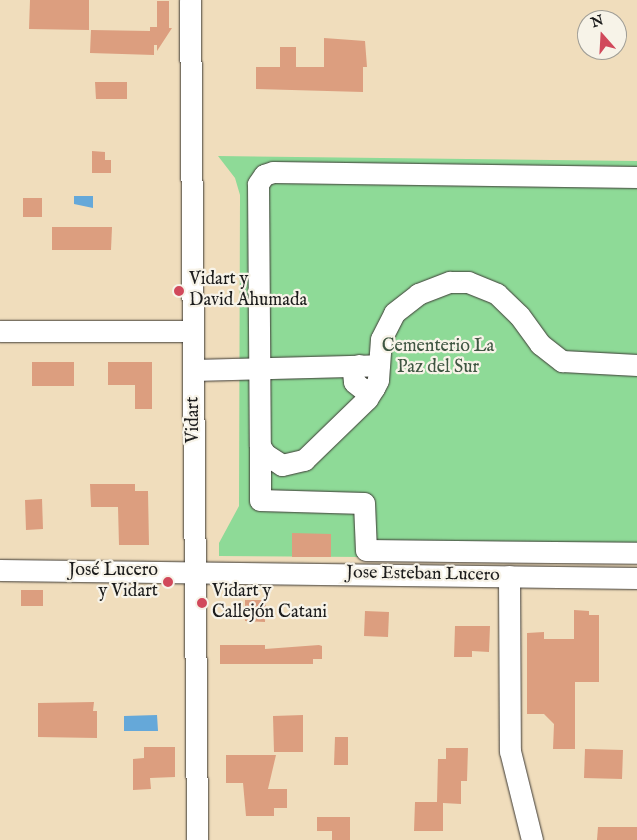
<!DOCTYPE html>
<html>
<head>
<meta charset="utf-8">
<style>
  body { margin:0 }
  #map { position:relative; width:637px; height:840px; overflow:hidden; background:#f0ddbc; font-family:"IM FELL English",serif }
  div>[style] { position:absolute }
  .green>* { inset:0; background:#8eda97 }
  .water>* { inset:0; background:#65a8d9 }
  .building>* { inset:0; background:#dc9e7f }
  .roads { filter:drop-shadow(0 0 1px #3c3934) drop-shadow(0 0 1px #3c3934) }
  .minor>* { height:21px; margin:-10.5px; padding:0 10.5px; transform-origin:10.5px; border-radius:10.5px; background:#fff }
  .dots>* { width:14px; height:14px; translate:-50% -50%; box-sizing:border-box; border:2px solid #f7f3e8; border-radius:50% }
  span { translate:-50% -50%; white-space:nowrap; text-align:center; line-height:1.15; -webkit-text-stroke:4.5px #f7f3e8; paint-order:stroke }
  .poi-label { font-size:18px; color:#1c1c1c }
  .left { translate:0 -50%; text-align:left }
  .right { translate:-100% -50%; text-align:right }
  .park-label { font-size:18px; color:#3e5541 }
  .street-label { font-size:18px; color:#1c1c1c }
  .north { position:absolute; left:577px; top:10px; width:50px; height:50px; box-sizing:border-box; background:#f7f3e8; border:1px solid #9f9d96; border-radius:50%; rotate:341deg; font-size:14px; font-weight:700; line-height:20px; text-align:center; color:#1c1c1c }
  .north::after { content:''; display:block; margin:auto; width:18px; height:22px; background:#d1495b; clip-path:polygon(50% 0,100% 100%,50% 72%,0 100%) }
</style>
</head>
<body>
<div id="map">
  <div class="green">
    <i style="clip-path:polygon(218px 156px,637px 161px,637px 559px,219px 556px,219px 543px,239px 506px,240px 195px,235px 178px)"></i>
  </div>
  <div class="water">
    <i style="clip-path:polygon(74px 196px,93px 196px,93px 208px,74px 204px)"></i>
    <i style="clip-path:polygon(157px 715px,158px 731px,124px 731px,124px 716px)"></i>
  </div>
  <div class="building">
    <i style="clip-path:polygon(30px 0,89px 0,89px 30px,29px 29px)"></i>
    <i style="clip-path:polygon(157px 1px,169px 1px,169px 28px,172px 28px,157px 51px,157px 45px,154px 45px,154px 55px,90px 53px,91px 30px,150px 31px,150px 27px,157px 27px)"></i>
    <i style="clip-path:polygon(324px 38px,365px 41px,367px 67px,363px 67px,363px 92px,256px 89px,256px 67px,280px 67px,280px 47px,296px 47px,296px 67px,324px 67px)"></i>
    <i style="clip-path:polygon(95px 82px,127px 82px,127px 99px,96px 99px)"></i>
    <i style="clip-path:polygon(92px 151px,105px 152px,105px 160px,111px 160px,111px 173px,92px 173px)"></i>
    <i style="clip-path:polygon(23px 198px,42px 198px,42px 217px,23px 217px)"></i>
    <i style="clip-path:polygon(52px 227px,112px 227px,111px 250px,52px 250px)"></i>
    <i style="clip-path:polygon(32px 362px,74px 362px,74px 386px,32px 386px)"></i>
    <i style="clip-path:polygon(108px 362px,152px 362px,152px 409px,135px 409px,135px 385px,108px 385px)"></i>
    <i style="clip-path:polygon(90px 484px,135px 484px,135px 491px,148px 491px,149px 545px,119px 545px,118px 507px,91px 507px)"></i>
    <i style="clip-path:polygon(42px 499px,43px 529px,26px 530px,25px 500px)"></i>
    <i style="clip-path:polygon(292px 533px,331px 534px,331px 557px,292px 557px)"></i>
    <i style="clip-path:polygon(21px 590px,43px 590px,43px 606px,21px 606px)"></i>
    <i style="clip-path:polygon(245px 600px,266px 600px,265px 622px,245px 621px)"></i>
    <i style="clip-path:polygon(574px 610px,589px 611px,589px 615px,599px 615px,599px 682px,575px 682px,575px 749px,553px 749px,554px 724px,544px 714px,527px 714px,527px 633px,544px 632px,544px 639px,574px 639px)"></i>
    <i style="clip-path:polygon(365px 611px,389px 612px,388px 637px,364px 636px)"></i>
    <i style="clip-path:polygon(455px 626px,490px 626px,489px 652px,472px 651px,472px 657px,454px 657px)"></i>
    <i style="clip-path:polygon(220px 645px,265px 645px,265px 649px,319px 645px,322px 646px,322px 659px,313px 659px,313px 664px,220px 664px)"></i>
    <i style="clip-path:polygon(94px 702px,93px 711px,97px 711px,97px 738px,38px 737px,38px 703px)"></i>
    <i style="clip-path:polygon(303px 715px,303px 752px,274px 752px,273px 716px)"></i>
    <i style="clip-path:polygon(335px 737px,348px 737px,348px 765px,334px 765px)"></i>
    <i style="clip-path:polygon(144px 747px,175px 747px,175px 777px,150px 778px,151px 789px,133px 790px,133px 759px,144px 758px)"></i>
    <i style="clip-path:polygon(446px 748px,468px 748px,467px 781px,461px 781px,461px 804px,443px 803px,443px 831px,414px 831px,415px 802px,437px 802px,438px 759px,446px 759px)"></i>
    <i style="clip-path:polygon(585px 749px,623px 750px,622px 779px,584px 778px)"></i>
    <i style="clip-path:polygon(226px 755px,276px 755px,268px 789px,287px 789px,287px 808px,274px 808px,274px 816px,246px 816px,243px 783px,226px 783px)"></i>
    <i style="clip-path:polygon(317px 817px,350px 817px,350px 840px,332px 840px,332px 831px,317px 831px)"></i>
    <i style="clip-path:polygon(598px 827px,637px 827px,637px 840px,597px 840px)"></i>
  </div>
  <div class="roads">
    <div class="minor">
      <i style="left:190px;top:0;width:840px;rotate:89.52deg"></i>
      <i style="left:637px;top:177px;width:364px;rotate:-179.2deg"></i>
      <i style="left:273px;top:172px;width:9px;rotate:162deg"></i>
      <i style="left:264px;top:175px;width:11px;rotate:124deg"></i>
      <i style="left:258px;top:184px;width:262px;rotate:89.6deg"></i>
      <i style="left:260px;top:446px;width:9px;rotate:58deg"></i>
      <i style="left:265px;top:454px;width:20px;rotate:33deg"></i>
      <i style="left:282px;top:465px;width:23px;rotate:-13deg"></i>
      <i style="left:304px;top:460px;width:88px;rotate:-44.1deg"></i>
      <i style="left:367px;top:399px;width:13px;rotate:-58deg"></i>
      <i style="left:374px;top:388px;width:9px;rotate:-63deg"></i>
      <i style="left:378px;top:380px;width:41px;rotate:-85.8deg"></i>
      <i style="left:381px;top:339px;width:29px;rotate:-63deg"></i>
      <i style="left:394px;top:313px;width:31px;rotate:-38deg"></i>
      <i style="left:418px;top:294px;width:34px;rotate:-21deg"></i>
      <i style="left:450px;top:282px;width:18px"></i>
      <i style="left:468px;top:282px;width:31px;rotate:22deg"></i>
      <i style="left:497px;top:294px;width:30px;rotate:44deg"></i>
      <i style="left:519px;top:315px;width:36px;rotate:54deg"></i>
      <i style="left:540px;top:344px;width:28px;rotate:38deg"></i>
      <i style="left:562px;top:361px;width:75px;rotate:3.1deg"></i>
      <i style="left:0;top:331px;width:193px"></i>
      <i style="left:359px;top:365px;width:9px;rotate:131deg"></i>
      <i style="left:353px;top:372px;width:10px;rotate:84deg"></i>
      <i style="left:354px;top:382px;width:13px;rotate:39deg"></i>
      <i style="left:364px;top:390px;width:10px;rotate:-11deg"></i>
      <i style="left:193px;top:370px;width:186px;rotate:-1.5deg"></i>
      <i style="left:260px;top:446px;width:54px;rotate:90deg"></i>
      <i style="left:260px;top:500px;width:104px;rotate:1.7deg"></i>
      <i style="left:364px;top:503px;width:47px;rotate:87.6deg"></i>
      <i style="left:366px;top:550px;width:271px;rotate:0.6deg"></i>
      <i style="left:0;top:570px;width:637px;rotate:0.72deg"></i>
      <i style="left:509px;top:576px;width:175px;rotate:89.7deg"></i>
      <i style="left:510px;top:751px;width:92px;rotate:76.1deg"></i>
    </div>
  </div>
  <div class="dots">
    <i style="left:179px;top:291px;background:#d1495b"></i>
    <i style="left:168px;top:582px;background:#d1495b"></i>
    <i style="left:202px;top:603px;background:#d1495b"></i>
  </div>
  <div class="poi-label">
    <span class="left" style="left:189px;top:291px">Vidart y<br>David Ahumada</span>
    <span class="right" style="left:158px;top:582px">José Lucero<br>y Vidart</span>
    <span class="left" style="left:212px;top:603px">Vidart y<br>Callejón Catani</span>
  </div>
  <div class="park-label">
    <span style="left:438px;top:358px">Cementerio La<br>Paz del Sur</span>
  </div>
  <div class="street-label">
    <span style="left:194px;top:420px;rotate:-90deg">Vidart</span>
    <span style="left:423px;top:575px;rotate:1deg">Jose Esteban Lucero</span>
  </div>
  <div class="north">N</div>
</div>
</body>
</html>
